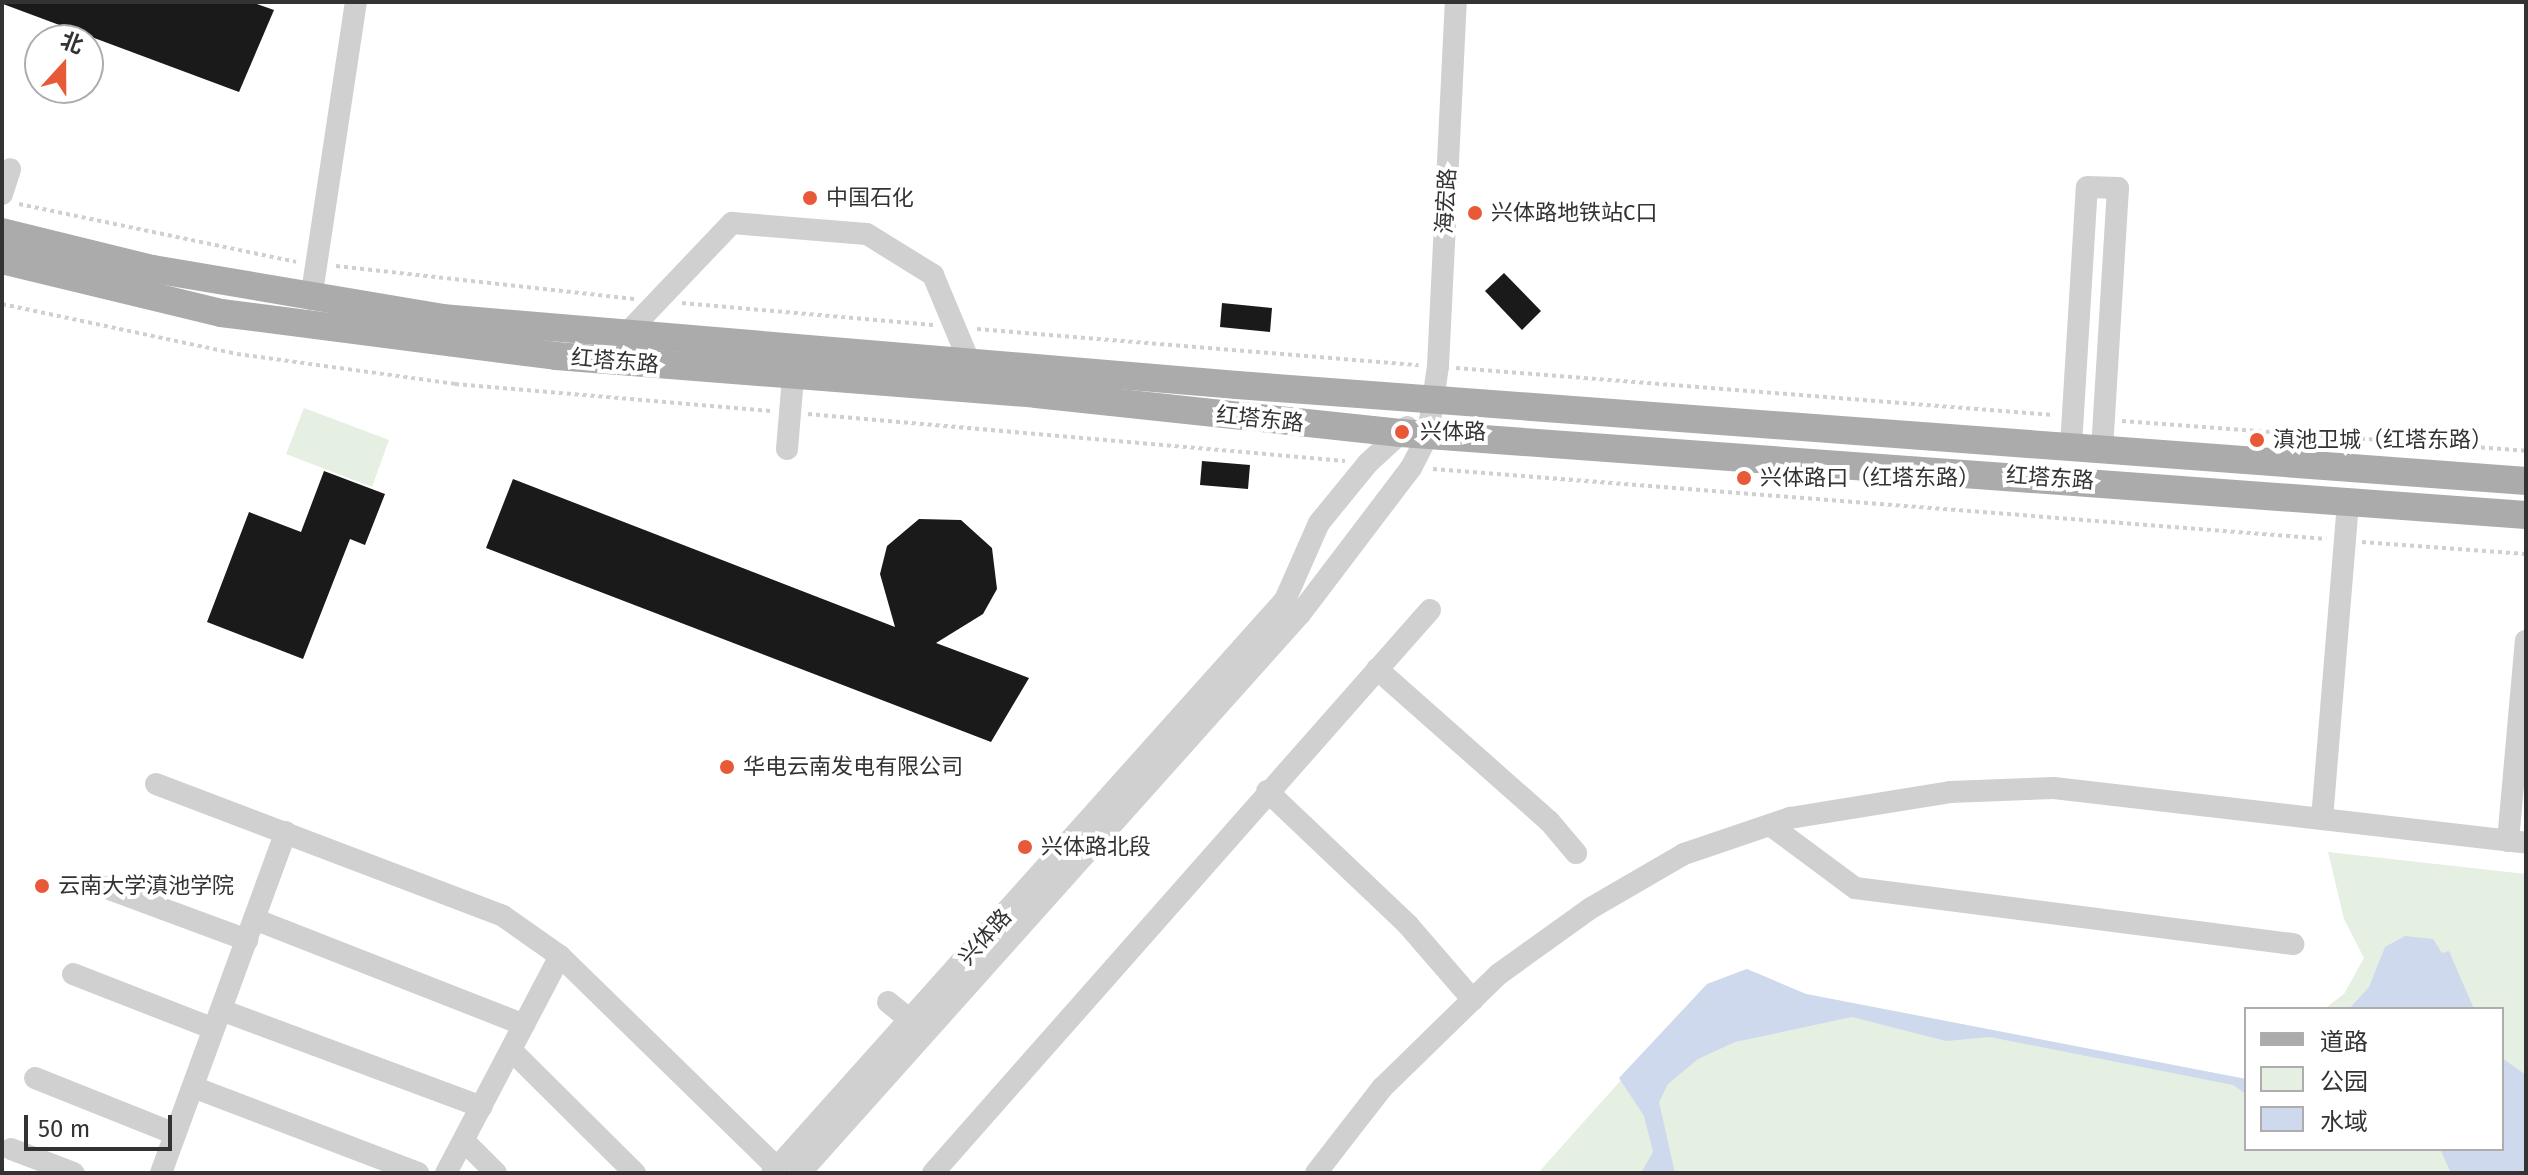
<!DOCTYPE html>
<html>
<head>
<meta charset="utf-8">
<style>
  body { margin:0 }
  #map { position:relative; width:2528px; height:1175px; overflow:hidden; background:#fff; font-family:"Fira Sans","Noto Sans SC",sans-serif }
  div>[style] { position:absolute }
  .green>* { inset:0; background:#e5efe2 }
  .water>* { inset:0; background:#ced9ee }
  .building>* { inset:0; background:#1a1a1a }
  .path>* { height:4px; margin-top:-2px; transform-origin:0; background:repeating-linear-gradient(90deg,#d0d0d0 0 4px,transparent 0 8px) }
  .minor>* { height:22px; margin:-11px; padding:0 11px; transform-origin:11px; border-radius:11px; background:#d0d0d0 }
  .major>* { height:28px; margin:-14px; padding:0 14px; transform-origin:14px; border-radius:14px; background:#ababab }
  .dots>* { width:22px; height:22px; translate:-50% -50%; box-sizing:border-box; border:4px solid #fff; border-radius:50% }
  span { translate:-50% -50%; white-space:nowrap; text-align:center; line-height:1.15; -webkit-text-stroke:8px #fff; paint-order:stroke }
  .poi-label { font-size:22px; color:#333 }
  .left { translate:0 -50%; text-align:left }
  .street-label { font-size:22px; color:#333 }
  .frame { position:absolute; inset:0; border:4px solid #333; pointer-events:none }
  .legend { position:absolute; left:2244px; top:1007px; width:260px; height:144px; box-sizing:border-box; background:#fff; border:2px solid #adadad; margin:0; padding:10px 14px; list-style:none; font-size:24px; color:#333 }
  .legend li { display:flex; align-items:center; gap:16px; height:40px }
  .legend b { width:40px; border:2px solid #adadad }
  .north { position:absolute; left:24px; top:24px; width:80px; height:80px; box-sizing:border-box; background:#fff; border:2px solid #adadad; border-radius:50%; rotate:21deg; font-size:22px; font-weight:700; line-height:32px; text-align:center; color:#333 }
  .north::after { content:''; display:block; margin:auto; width:28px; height:36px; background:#e85a37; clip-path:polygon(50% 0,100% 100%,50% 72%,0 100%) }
  .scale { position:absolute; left:24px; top:1115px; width:148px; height:36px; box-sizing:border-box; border:4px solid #333; border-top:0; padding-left:10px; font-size:24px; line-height:28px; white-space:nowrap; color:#333; -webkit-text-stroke:6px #fff; paint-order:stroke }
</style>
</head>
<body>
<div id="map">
  <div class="green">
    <i style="clip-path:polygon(304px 408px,389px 440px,372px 487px,286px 454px)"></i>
    <i style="clip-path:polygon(2328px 852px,2526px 874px,2526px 1173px,1538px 1173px,1707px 984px,1747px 969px,1806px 994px,2246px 1079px,2246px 1149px,2502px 1149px,2502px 1009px,2324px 1009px,2344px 994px,2364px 958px,2344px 919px)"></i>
  </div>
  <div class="water">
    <i style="clip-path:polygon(2405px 936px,2433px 939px,2442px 953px,2449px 951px,2474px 1009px,2349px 1009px,2369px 987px,2385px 947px)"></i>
    <i style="clip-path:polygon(1747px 969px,1806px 994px,2246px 1079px,2246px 1094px,2233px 1085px,1990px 1037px,1946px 1041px,1852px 1017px,1735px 1042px,1698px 1059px,1668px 1084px,1659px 1102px,1675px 1173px,1641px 1173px,1653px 1152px,1644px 1116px,1619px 1078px,1707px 984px)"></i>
    <i style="clip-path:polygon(2502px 1058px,2526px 1075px,2526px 1173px,2451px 1173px,2440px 1149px,2502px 1149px)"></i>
  </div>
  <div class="building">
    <i style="clip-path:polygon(251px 2px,274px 10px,239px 92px,3px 4px)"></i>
    <i style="clip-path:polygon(1504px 273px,1541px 311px,1522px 330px,1485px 291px)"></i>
    <i style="clip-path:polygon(1222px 303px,1272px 308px,1270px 332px,1220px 327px)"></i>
    <i style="clip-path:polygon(1202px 461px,1250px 465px,1248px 489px,1200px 485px)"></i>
    <i style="clip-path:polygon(324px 471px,385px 494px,365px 545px,350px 539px,303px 659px,207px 622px,249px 512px,301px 532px)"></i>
    <i style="clip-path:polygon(513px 479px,895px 627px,880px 574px,887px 546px,919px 519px,961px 520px,992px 548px,997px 589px,983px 614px,936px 643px,1029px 678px,991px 742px,486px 548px)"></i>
  </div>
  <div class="path">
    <i style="left:19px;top:204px;width:283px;rotate:11.8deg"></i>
    <i style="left:336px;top:266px;width:300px;rotate:6.3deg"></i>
    <i style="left:682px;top:303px;width:252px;rotate:5deg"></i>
    <i style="left:2px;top:304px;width:240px;rotate:12deg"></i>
    <i style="left:237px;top:354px;width:220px;rotate:7.8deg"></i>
    <i style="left:455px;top:384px;width:317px;rotate:4.9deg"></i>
    <i style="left:977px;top:329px;width:443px;rotate:4.7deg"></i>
    <i style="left:1456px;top:368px;width:599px;rotate:4.5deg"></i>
    <i style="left:808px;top:414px;width:539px;rotate:5deg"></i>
    <i style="left:2122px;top:421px;width:405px;rotate:4.2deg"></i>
    <i style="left:1433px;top:469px;width:896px;rotate:4.48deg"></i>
    <i style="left:2362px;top:542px;width:164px;rotate:4.2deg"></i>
  </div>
  <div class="minor">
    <i style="left:2px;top:194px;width:26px;rotate:-72deg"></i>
    <i style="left:311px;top:299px;width:300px;rotate:-81.4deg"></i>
    <i style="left:630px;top:330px;width:148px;rotate:-46.4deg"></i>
    <i style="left:732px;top:223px;width:135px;rotate:4.7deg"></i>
    <i style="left:867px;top:234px;width:78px;rotate:31.8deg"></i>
    <i style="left:933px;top:275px;width:93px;rotate:67.3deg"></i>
    <i style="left:2071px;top:446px;width:259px;rotate:-86.5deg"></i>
    <i style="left:2087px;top:187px;width:31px;rotate:2deg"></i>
    <i style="left:2118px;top:188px;width:260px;rotate:93.5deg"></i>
    <i style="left:787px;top:449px;width:72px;rotate:-85.2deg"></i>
    <i style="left:1377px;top:669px;width:230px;rotate:41.5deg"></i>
    <i style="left:1549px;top:821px;width:42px;rotate:49.8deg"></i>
    <i style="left:156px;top:784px;width:371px;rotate:20.8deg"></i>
    <i style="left:503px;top:916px;width:70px;rotate:35.1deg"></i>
    <i style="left:560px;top:956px;width:303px;rotate:44.3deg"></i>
    <i style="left:1267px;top:791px;width:195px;rotate:43.5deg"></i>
    <i style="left:1408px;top:925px;width:99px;rotate:49.1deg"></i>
    <i style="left:2322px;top:819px;width:319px;rotate:-85.3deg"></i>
    <i style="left:1770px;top:825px;width:106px;rotate:36.5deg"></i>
    <i style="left:1855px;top:888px;width:442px;rotate:7.3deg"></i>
    <i style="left:2508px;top:841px;width:201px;rotate:-84.9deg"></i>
    <i style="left:101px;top:886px;width:156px;rotate:20.3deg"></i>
    <i style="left:254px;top:919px;width:290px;rotate:21.4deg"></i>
    <i style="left:73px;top:974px;width:151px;rotate:21.3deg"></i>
    <i style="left:888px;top:1002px;width:41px;rotate:39.1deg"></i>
    <i style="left:221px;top:1010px;width:278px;rotate:20.4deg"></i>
    <i style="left:511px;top:1050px;width:175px;rotate:44.8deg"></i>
    <i style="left:35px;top:1078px;width:151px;rotate:21.8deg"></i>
    <i style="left:193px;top:1087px;width:241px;rotate:20.9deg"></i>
    <i style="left:464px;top:1141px;width:45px;rotate:45deg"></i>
    <i style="left:11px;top:1149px;width:67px;rotate:20.9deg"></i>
    <i style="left:161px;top:1173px;width:363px;rotate:-69.9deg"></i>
    <i style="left:446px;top:1173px;width:245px;rotate:-62.3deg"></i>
    <i style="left:772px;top:1173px;width:769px;rotate:-48.16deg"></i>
    <i style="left:1285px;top:600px;width:84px;rotate:-66.2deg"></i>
    <i style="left:1319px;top:523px;width:77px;rotate:-50.8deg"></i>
    <i style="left:1368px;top:463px;width:53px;rotate:-42.7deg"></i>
    <i style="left:800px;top:1173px;width:750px;rotate:-48.19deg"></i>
    <i style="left:1300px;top:614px;width:183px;rotate:-52.8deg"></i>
    <i style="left:1411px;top:468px;width:38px;rotate:-63deg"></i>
    <i style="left:1428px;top:434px;width:69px;rotate:-81.6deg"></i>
    <i style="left:1438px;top:366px;width:364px;rotate:-87.2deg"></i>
    <i style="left:933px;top:1173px;width:751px;rotate:-48.56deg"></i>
    <i style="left:1316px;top:1173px;width:108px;rotate:-52.2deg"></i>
    <i style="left:1382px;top:1088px;width:163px;rotate:-44.3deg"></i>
    <i style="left:1499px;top:974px;width:113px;rotate:-35.7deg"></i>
    <i style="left:1591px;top:908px;width:108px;rotate:-30.1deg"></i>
    <i style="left:1684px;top:854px;width:112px;rotate:-18.8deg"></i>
    <i style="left:1790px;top:818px;width:162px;rotate:-9.2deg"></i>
    <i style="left:1950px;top:792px;width:104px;rotate:-2.2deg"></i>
    <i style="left:2054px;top:788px;width:475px;rotate:6.6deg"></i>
  </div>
  <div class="major">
    <i style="left:2px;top:232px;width:155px;rotate:13.8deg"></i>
    <i style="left:153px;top:269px;width:293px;rotate:9.6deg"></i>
    <i style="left:442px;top:318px;width:798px;rotate:4.82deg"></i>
    <i style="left:1237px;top:385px;width:1293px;rotate:4.26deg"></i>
    <i style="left:2px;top:260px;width:225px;rotate:13.6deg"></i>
    <i style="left:221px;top:313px;width:338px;rotate:7.3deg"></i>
    <i style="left:556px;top:356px;width:482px;rotate:4.5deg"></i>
    <i style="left:1036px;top:394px;width:367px;rotate:6.1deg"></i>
    <i style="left:1401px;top:433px;width:1128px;rotate:4.17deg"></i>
  </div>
  <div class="dots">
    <i style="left:810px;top:198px;background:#e85a37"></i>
    <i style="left:1475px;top:213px;background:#e85a37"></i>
    <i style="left:1402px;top:432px;background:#e85a37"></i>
    <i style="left:2257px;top:440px;background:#e85a37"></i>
    <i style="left:1744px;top:478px;background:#e85a37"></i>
    <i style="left:727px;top:767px;background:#e85a37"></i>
    <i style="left:1025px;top:847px;background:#e85a37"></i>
    <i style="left:42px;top:886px;background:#e85a37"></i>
  </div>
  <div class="poi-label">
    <span class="left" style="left:826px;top:198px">中国石化</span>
    <span class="left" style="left:1491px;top:213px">兴体路地铁站C口</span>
    <span class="left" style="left:1420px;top:432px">兴体路</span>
    <span class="left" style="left:2273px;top:440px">滇池卫城（红塔东路）</span>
    <span class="left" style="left:1760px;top:478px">兴体路口（红塔东路）</span>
    <span class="left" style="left:743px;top:767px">华电云南发电有限公司</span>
    <span class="left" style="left:1041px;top:847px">兴体路北段</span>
    <span class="left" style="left:58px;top:886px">云南大学滇池学院</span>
  </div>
  <div class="street-label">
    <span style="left:1446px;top:201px;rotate:-87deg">海宏路</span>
    <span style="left:615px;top:361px;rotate:5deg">红塔东路</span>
    <span style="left:1260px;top:419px;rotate:6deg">红塔东路</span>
    <span style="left:2050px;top:478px;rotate:4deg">红塔东路</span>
    <span style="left:985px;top:937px;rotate:-48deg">兴体路</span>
  </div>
  <div class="frame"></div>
  <ul class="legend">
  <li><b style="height:10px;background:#ababab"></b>道路</li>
  <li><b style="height:22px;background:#e5efe2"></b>公园</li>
  <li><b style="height:22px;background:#ced9ee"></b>水域</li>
  </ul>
  <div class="north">北</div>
  <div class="scale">50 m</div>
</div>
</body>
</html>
